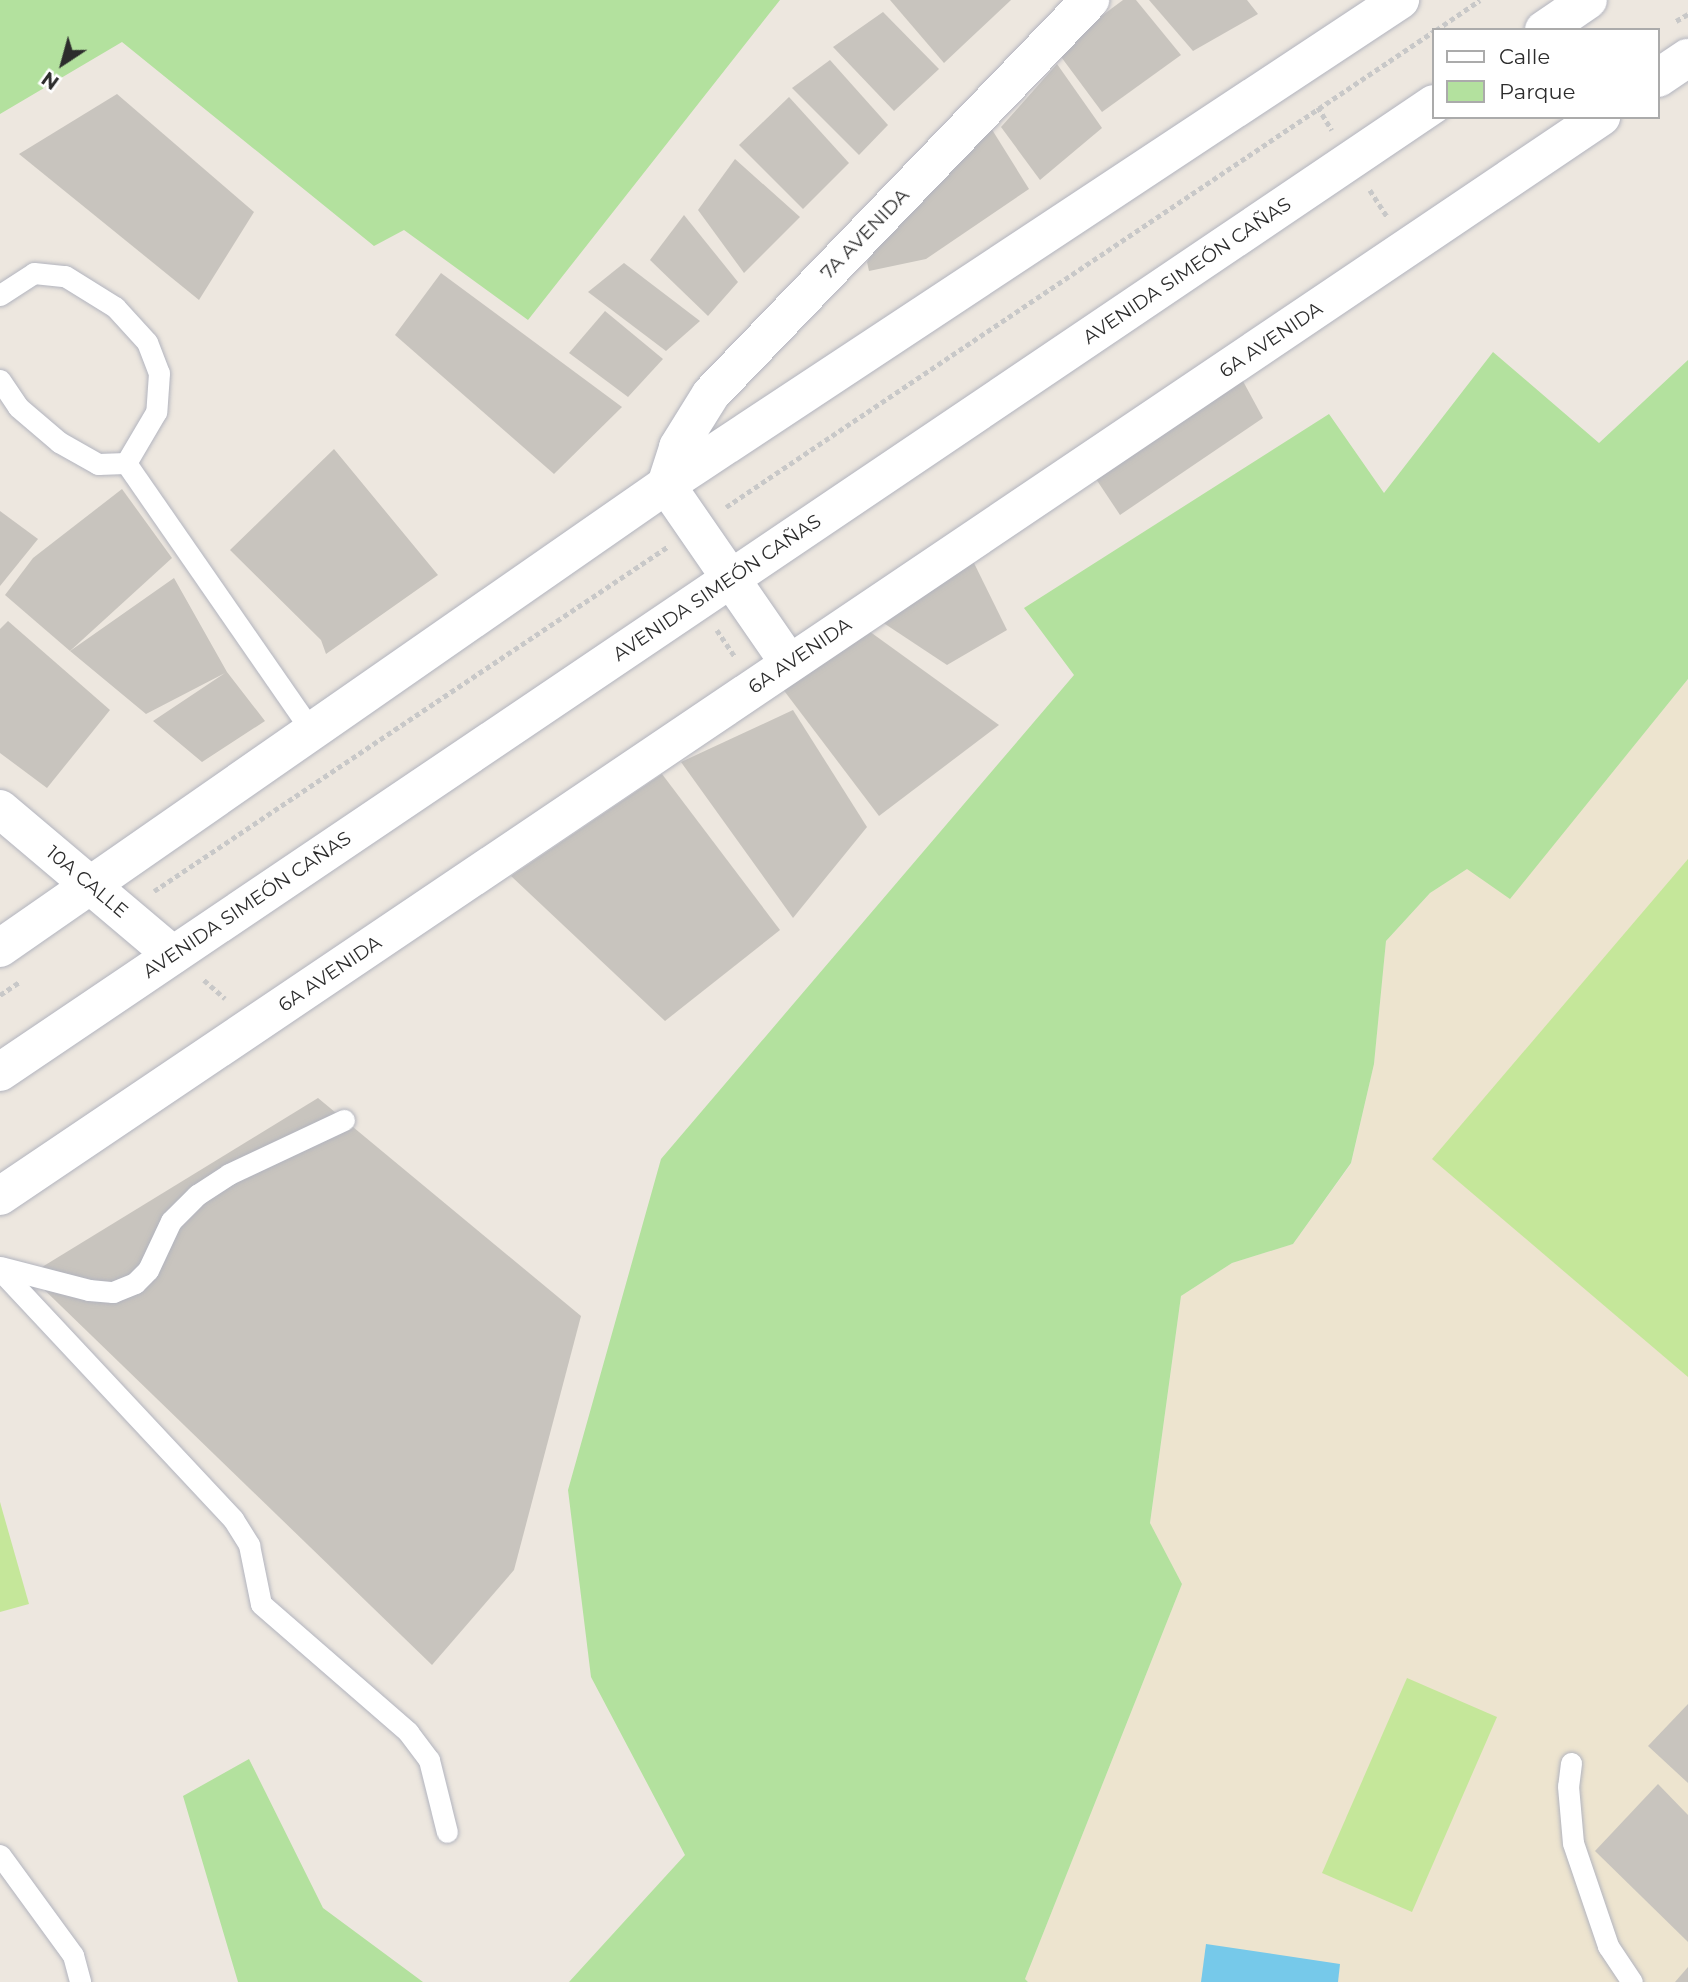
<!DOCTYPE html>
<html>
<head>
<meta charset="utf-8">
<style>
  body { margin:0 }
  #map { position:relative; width:1688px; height:1982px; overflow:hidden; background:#ede7df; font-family:Montserrat,sans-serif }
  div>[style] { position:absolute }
  .education>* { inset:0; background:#ede4cf }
  .green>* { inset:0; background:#b3e19e }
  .pitch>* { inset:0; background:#c5e79a }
  .water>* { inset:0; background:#76c9ea }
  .building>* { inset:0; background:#c8c4be }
  .path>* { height:4.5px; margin-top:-2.25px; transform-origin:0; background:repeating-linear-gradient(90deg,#c8c8c8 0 5px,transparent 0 8.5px) }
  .roads { filter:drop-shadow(0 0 2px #b2b4be) drop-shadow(0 0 2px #b2b4be) }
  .service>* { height:21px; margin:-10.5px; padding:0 10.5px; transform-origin:10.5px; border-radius:10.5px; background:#fff }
  .minor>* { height:38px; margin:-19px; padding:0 19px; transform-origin:19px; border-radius:19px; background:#fff }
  span { translate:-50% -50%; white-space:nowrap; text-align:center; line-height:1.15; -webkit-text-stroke:7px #fff; paint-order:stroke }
  .street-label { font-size:19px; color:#2c2c2c }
  .legend { position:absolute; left:1432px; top:28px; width:228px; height:91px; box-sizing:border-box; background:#fff; border:2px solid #ababab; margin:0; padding:9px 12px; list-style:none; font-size:21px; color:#2c2c2c }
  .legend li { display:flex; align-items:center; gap:14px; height:35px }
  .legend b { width:35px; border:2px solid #ababab }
  .north { position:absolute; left:28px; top:28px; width:70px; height:70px; -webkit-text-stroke:5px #fff; paint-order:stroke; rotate:216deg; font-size:19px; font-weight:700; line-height:28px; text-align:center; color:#2c2c2c }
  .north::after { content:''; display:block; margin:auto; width:24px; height:32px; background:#2c2c2c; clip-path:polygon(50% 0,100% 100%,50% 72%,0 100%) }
</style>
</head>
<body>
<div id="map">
  <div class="education">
    <i style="clip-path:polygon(1688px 679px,1688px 1982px,1028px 1982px,1025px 1979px,1182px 1584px,1150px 1524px,1181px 1296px,1232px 1263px,1293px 1244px,1351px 1164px,1374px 1064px,1386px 941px,1430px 893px,1467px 868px,1510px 898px)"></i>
  </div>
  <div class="green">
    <i style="clip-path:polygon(0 0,780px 0,528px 320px,404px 230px,374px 246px,122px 42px,0 114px)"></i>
    <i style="clip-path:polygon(1493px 352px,1599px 443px,1688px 360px,1688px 679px,1510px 899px,1467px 869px,1430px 893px,1386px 941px,1374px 1064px,1351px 1163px,1293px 1244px,1232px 1263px,1181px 1296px,1150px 1523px,1182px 1584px,1025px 1979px,1028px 1982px,569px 1982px,685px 1855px,591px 1677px,568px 1490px,661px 1159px,1074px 675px,1024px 608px,1329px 414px,1384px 493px)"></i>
    <i style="clip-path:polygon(249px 1759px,323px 1908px,423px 1982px,238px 1982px,183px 1796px)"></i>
  </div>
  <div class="pitch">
    <i style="clip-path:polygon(1688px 859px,1688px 1377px,1432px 1159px)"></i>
    <i style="clip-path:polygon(0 1502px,29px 1604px,0 1612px)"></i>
    <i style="clip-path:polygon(1407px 1678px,1497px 1717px,1412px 1912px,1322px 1873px)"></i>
  </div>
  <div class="water">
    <i style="clip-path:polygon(1206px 1944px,1340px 1964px,1338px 1982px,1201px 1982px)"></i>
  </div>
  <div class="building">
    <i style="clip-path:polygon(890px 0,1011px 0,944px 63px)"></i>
    <i style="clip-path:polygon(1123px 0,1136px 0,1181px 55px,1102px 112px,1056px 50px)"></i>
    <i style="clip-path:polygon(1149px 0,1247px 0,1258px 14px,1193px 51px)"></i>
    <i style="clip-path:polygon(883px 12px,939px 69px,894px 111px,833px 47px)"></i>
    <i style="clip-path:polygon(830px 60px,888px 125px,859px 155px,792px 88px)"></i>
    <i style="clip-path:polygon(1057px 64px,1102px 128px,1040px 180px,1001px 127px)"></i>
    <i style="clip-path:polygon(117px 94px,254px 212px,199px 300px,19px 154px)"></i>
    <i style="clip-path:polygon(789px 97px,849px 163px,803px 209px,739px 145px)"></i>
    <i style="clip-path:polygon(991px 128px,1029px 189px,926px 259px,869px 271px,867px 262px,885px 231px)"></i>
    <i style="clip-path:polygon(735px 159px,800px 217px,744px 273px,698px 210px)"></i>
    <i style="clip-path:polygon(684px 215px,738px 282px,708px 316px,650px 260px)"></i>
    <i style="clip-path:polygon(624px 263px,700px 321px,666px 351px,588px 292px)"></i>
    <i style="clip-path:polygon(441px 273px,622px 407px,554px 474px,395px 335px)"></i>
    <i style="clip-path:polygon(605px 311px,663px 359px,628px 397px,569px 353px)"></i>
    <i style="clip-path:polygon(1238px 372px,1263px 418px,1120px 515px,1092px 473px)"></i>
    <i style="clip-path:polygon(334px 449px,438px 575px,326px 654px,321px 640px,230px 550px)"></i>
    <i style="clip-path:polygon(122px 489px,172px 558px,70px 651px,5px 595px,33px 558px)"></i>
    <i style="clip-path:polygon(0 511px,38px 539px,0 586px)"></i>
    <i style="clip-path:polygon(971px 557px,1007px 630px,947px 665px,876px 618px)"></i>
    <i style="clip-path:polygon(174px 578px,227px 672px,265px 721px,202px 762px,153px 721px,225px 673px,146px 714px,70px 651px)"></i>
    <i style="clip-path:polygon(8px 621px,110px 710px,47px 788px,0 753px,0 629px)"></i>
    <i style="clip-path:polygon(862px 626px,999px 725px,879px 816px,782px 688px)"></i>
    <i style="clip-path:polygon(793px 710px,867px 827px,793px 918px,681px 762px)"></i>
    <i style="clip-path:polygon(662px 774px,780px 930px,665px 1021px,511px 876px)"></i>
    <i style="clip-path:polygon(318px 1098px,581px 1316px,514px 1570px,432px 1665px,29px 1275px)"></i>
    <i style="clip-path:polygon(1688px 1704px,1688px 1783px,1648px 1746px)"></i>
    <i style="clip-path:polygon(1658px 1784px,1688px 1815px,1688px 1942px,1595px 1851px)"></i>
    <i style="clip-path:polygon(1688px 1967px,1688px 1982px,1675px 1982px)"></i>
  </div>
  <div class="path">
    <i style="left:1676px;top:21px;width:14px;rotate:-30deg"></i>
    <i style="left:1436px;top:30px;width:53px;rotate:-34.3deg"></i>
    <i style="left:1318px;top:107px;width:27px;rotate:59deg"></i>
    <i style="left:1370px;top:190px;width:33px;rotate:57deg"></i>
    <i style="left:726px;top:507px;width:853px;rotate:-33.91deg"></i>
    <i style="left:717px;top:630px;width:32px;rotate:56deg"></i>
    <i style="left:154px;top:891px;width:618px;rotate:-33.84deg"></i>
    <i style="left:204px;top:980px;width:28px;rotate:41deg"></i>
    <i style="left:0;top:995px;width:23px;rotate:-34deg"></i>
  </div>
  <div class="roads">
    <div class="service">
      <i style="left:0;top:295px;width:40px;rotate:-32.9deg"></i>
      <i style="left:34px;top:273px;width:31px;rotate:6deg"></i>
      <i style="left:65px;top:276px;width:59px;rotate:31.8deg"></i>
      <i style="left:115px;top:307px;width:47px;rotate:47.6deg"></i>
      <i style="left:147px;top:342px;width:33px;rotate:69deg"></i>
      <i style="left:159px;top:373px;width:39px;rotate:94deg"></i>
      <i style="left:156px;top:412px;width:59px;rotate:120.5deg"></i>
      <i style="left:0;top:380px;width:32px;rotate:56deg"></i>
      <i style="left:18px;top:407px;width:54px;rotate:40.5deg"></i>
      <i style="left:59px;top:442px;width:45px;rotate:29.4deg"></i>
      <i style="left:98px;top:464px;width:28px;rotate:-2deg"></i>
      <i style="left:126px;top:463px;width:327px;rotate:55.3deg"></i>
      <i style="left:0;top:1267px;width:92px;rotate:14.5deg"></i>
      <i style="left:89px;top:1290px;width:24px;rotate:5deg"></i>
      <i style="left:113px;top:1292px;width:24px;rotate:-22deg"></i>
      <i style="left:135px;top:1283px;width:18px;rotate:-45deg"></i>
      <i style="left:148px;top:1270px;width:54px;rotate:-64.9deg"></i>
      <i style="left:171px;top:1221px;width:37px;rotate:-45deg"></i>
      <i style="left:197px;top:1195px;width:38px;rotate:-33deg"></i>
      <i style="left:229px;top:1174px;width:127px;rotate:-25.2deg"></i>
      <i style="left:0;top:1270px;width:341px;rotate:46.9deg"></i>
      <i style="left:233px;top:1519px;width:31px;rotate:58deg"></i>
      <i style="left:249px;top:1545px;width:60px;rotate:78.5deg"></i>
      <i style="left:261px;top:1604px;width:195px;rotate:41deg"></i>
      <i style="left:408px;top:1732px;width:35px;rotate:53deg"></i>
      <i style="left:429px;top:1760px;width:74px;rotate:76deg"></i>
      <i style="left:1571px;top:1763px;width:23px;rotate:97deg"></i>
      <i style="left:1568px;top:1786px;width:57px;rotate:85deg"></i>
      <i style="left:1573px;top:1843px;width:109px;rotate:71.2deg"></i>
      <i style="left:1608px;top:1946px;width:43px;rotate:56.3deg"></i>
      <i style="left:0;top:1855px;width:124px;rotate:53.9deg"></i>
      <i style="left:73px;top:1955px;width:28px;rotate:75deg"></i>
    </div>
    <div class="minor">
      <i style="left:1544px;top:30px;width:53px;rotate:-34.3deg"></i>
      <i style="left:1658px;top:78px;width:36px;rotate:-34deg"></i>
      <i style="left:789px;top:663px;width:216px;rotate:-124.6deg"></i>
      <i style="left:666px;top:485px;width:40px;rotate:-72deg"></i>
      <i style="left:678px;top:447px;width:62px;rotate:-58.1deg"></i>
      <i style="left:711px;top:394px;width:547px;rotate:-46.11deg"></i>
      <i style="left:0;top:809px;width:226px;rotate:40.2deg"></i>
      <i style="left:0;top:948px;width:811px;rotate:-34.81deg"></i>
      <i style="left:666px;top:485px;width:880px;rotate:-33.46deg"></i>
      <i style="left:0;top:1072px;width:1730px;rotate:-34.02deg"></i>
      <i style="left:0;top:1196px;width:1931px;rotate:-33.98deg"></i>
    </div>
  </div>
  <div class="street-label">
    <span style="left:865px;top:234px;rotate:-46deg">7A AVENIDA</span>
    <span style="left:1187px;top:271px;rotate:-34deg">AVENIDA SIMEÓN CAÑAS</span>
    <span style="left:1271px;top:340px;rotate:-34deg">6A AVENIDA</span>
    <span style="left:717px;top:588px;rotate:-34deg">AVENIDA SIMEÓN CAÑAS</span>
    <span style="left:800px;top:656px;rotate:-34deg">6A AVENIDA</span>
    <span style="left:87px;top:882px;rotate:40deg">10A CALLE</span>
    <span style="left:247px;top:905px;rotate:-34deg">AVENIDA SIMEÓN CAÑAS</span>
    <span style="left:330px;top:974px;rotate:-34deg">6A AVENIDA</span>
  </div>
  <ul class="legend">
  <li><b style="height:9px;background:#fff"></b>Calle</li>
  <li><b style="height:19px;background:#b3e19e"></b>Parque</li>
  </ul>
  <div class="north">N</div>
</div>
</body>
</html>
